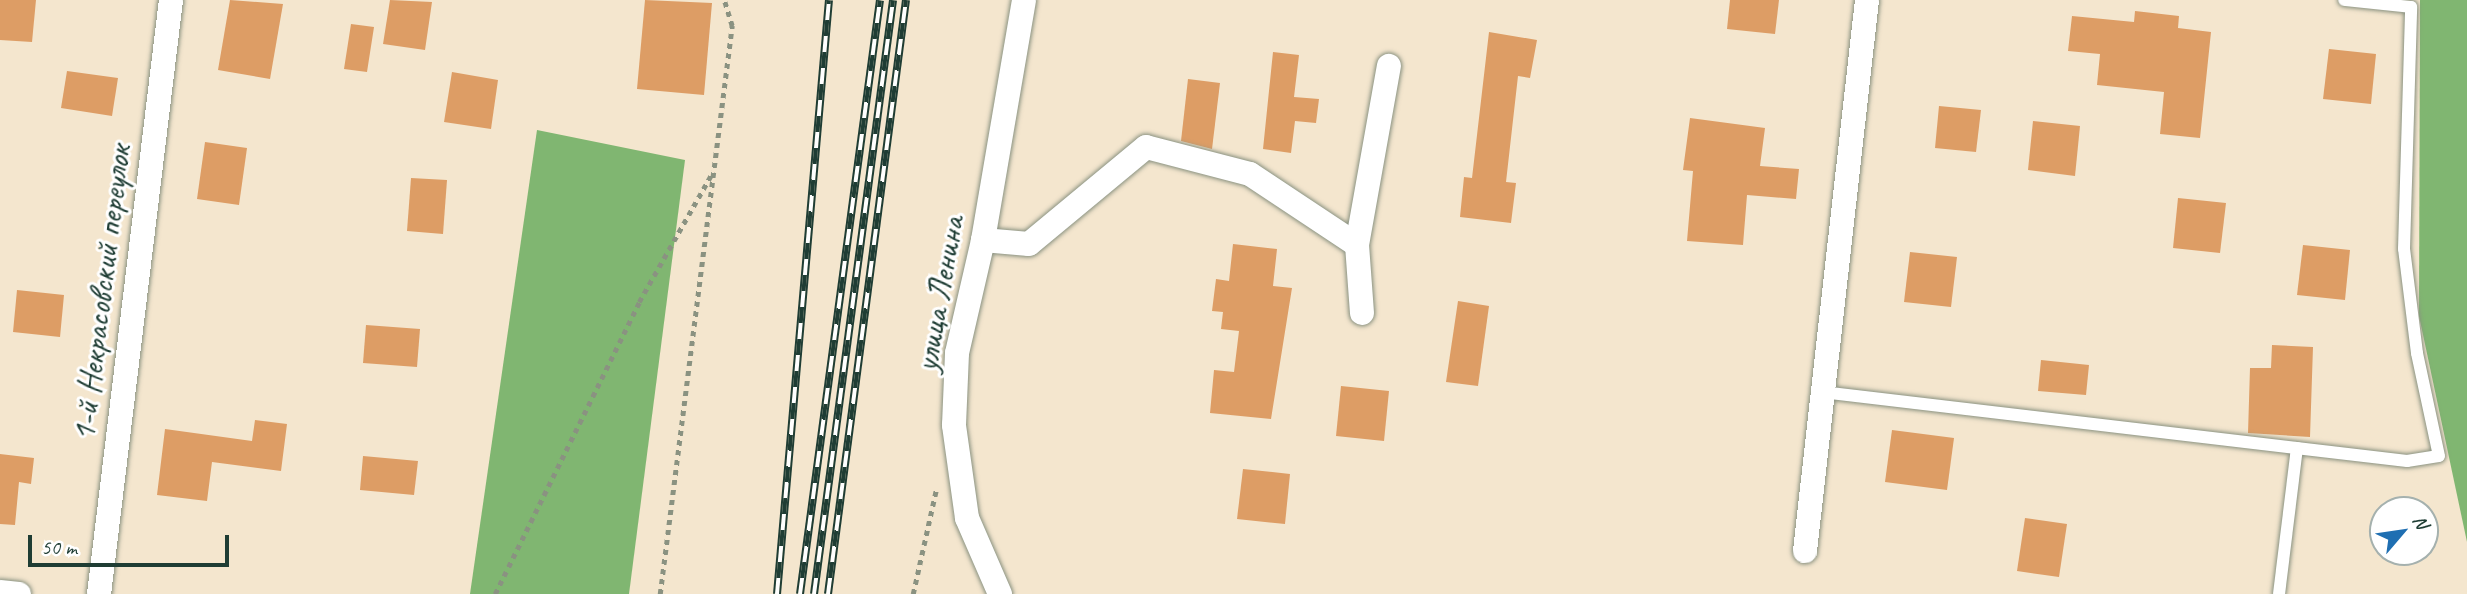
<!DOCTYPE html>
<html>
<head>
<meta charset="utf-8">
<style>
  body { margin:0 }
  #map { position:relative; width:2467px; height:594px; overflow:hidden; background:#f4e6ce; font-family:Caveat,sans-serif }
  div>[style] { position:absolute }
  .forest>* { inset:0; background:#80b671 }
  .building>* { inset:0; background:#dd9d65 }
  .path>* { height:4.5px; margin-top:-2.25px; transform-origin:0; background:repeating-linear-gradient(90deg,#8a9281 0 5px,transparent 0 10px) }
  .roads { filter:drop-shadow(0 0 2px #8a9281) drop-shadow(0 0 2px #8a9281) }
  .lane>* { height:12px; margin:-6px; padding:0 6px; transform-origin:6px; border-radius:6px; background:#fff }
  .street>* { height:24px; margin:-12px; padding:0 12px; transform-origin:12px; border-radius:12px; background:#fff }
  .rail>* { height:8px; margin-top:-4px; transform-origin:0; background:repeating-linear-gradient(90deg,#fff 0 16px,#1f3d34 0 32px); box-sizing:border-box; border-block:2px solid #1f3d34 }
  span { translate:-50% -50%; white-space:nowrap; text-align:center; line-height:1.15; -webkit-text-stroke:6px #fff; paint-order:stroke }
  .street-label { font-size:33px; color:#1f3d34 }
  .north { position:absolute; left:2369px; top:496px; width:70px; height:70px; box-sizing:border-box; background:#fff; border:2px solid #a5b1ae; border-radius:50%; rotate:61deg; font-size:19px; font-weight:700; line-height:28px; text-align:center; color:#1f3d34 }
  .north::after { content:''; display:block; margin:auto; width:24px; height:32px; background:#1f6fb2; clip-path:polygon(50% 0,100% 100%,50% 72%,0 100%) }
  .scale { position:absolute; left:28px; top:535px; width:201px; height:32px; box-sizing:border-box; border:4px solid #1f3d34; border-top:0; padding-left:9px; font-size:21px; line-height:24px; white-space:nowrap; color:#1f3d34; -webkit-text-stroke:5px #fff; paint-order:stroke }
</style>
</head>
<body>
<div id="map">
  <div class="forest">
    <i style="clip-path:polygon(2420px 0,2467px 0,2467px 542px,2419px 316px)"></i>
    <i style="clip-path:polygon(537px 130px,685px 160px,629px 594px,470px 594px)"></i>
  </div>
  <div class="building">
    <i style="clip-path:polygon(0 0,36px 0,32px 42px,0 40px)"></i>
    <i style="clip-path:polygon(230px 0,283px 4px,270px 79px,218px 70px)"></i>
    <i style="clip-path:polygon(390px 0,432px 2px,425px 50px,383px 44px)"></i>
    <i style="clip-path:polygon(645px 0,712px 3px,704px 95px,637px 89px)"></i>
    <i style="clip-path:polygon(1730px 0,1779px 0,1775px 34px,1727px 29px)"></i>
    <i style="clip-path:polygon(2135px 11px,2179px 16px,2178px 28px,2211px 32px,2200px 138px,2160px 134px,2164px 92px,2097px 85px,2100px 54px,2068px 51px,2072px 16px,2134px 22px)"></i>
    <i style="clip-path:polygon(351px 24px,374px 27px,367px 72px,344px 69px)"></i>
    <i style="clip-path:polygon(1489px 32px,1537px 40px,1530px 78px,1518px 76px,1506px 182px,1516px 183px,1511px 223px,1460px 217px,1464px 177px,1472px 178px)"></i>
    <i style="clip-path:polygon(2329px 49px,2376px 54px,2371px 104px,2323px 99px)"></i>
    <i style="clip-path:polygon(1273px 52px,1299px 55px,1294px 97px,1319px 99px,1316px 123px,1295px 121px,1291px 153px,1263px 149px)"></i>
    <i style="clip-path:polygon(67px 71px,118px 78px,112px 116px,61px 108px)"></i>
    <i style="clip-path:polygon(452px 72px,498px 80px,491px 129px,444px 122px)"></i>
    <i style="clip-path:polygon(1188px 79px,1220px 83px,1212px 149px,1181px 141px)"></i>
    <i style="clip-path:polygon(1939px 106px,1981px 110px,1976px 152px,1935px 148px)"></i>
    <i style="clip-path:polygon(1690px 118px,1765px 128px,1760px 166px,1799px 169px,1796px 199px,1747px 195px,1743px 245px,1687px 241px,1693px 171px,1683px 170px)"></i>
    <i style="clip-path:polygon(2033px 121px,2080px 126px,2075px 176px,2028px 170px)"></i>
    <i style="clip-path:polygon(205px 142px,247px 148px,239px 205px,197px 199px)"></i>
    <i style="clip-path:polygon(411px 178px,447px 180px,443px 234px,407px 231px)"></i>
    <i style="clip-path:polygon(2178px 198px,2226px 203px,2220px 253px,2173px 248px)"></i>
    <i style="clip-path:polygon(1233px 244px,1277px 249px,1273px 286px,1292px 288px,1271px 419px,1210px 413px,1214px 370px,1234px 372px,1239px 331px,1221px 329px,1223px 312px,1212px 311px,1216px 279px,1229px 281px)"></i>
    <i style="clip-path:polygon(2303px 245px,2350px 250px,2345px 300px,2297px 295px)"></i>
    <i style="clip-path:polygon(1910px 252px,1957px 257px,1951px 307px,1904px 302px)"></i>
    <i style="clip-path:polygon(17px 290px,64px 295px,60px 337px,13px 332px)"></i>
    <i style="clip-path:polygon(1458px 301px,1489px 306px,1478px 386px,1446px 382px)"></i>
    <i style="clip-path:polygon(366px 325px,420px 329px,417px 367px,363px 363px)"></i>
    <i style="clip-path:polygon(2272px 345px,2313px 347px,2310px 437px,2248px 433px,2250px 368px,2271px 368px)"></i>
    <i style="clip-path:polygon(2041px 360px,2089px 365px,2086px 395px,2038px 391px)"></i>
    <i style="clip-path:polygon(1341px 386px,1389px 391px,1384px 441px,1336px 436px)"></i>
    <i style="clip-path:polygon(255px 420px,287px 424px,281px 471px,212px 462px,207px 501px,157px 495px,165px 429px,252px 441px)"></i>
    <i style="clip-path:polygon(1892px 430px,1954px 438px,1947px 490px,1885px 482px)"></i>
    <i style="clip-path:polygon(0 454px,34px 458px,31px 484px,19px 482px,15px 525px,0 524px)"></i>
    <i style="clip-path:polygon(363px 456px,418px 461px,414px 495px,360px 490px)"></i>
    <i style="clip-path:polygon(1243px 469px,1290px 474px,1285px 524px,1237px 519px)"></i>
    <i style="clip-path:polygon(2025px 518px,2067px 524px,2059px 577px,2017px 571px)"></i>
  </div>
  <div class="path">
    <i style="left:495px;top:594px;width:326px;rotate:-63.7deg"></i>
    <i style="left:639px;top:302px;width:150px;rotate:-60.4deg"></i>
    <i style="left:660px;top:594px;width:573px;rotate:-82.78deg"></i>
    <i style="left:732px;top:26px;width:27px;rotate:-107deg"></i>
    <i style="left:913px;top:594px;width:107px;rotate:-77.5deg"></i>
  </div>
  <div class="roads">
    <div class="lane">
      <i style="left:1822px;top:392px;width:589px;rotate:6.73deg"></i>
      <i style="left:2407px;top:461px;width:32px;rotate:-9deg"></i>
      <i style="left:2439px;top:456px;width:105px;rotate:-102.1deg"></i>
      <i style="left:2417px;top:353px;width:105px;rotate:-97.1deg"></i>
      <i style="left:2404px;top:249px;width:242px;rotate:-88.3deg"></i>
      <i style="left:2411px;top:7px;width:67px;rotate:-174deg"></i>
      <i style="left:2279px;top:594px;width:147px;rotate:-83deg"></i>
    </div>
    <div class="street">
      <i style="left:983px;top:240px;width:46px;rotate:5deg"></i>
      <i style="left:1029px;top:244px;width:152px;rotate:-39.7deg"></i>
      <i style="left:1146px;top:147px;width:107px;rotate:14.6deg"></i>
      <i style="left:1250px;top:174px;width:128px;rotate:33.6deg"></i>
      <i style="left:1362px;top:313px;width:68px;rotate:-94.2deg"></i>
      <i style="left:1357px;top:245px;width:182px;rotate:-79.9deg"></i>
      <i style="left:1805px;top:551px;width:554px;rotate:-83.58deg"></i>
      <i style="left:0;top:592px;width:19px;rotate:6deg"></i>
      <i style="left:99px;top:594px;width:598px;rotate:-83.09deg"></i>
      <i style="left:1000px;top:594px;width:83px;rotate:-113.5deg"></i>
      <i style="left:967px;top:518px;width:94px;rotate:-98deg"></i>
      <i style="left:954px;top:425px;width:72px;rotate:-87.6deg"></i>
      <i style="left:957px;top:353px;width:116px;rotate:-77deg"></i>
      <i style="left:983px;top:240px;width:243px;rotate:-80.3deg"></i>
    </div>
  </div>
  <div class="rail">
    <i style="left:777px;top:594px;width:596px;rotate:-85deg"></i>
    <i style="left:800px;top:594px;width:599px;rotate:-82.33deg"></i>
    <i style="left:814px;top:594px;width:599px;rotate:-82.42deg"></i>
    <i style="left:828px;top:594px;width:599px;rotate:-82.52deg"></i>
  </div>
  <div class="street-label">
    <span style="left:102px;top:293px;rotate:-83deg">1-й Некрасовский переулок</span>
    <span style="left:940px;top:294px;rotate:-80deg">улица Ленина</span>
  </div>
  <div class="north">N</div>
  <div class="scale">50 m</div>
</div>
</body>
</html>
